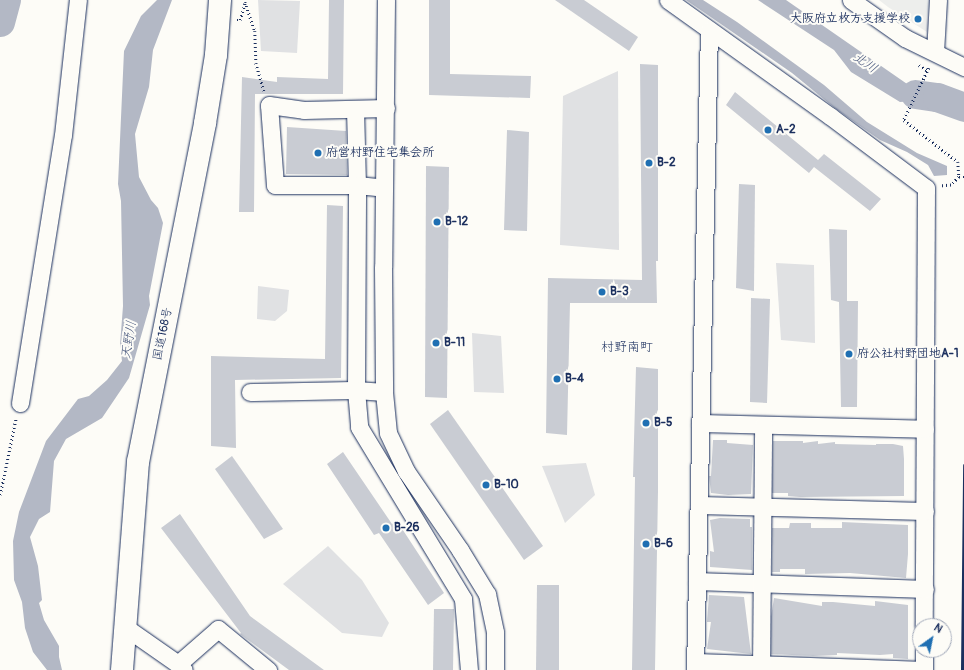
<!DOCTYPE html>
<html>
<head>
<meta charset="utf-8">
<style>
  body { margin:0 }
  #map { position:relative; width:964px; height:670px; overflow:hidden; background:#fdfcf7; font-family:Pangolin,"Klee One",sans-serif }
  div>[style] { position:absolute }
  .built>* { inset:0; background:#edeeec }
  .green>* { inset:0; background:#e0e1e3 }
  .water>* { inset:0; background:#b3b8c5 }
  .river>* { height:29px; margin:-14.5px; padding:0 14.5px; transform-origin:14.5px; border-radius:14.5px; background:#b3b8c5 }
  .building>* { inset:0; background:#c9ccd3 }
  .path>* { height:2.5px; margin-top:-1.25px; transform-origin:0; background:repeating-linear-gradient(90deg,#1b2f5e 0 1px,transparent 0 4px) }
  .roads { filter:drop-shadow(0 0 1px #1b2f5e) drop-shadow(0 0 1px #1b2f5e) }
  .minor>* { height:17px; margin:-8.5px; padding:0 8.5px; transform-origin:8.5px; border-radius:8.5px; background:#fdfcf7 }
  .highway>* { height:22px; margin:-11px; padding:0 11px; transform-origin:11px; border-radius:11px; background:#fdfcf7 }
  .rail>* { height:3px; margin:-1.5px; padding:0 1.5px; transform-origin:1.5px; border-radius:1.5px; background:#1b2f5e }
  .dots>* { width:11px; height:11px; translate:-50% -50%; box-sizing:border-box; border:2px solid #fdfcf7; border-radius:50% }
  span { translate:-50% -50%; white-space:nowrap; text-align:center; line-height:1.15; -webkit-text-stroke:4px #fdfcf7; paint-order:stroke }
  .poi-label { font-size:12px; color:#1b2f5e; font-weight:700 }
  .right { translate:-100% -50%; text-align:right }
  .left { translate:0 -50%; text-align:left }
  .street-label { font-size:12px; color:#1b2f5e }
  .water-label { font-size:13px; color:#49587d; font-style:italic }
  .neighbourhood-label { font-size:13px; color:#1b2f5e }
  .north { position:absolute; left:912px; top:618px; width:40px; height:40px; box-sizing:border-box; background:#fdfcf7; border:1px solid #a3aaba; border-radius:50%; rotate:33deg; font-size:11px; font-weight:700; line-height:16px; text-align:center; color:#1b2f5e }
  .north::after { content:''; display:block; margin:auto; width:14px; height:18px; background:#1f6fb2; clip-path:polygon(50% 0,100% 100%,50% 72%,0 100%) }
</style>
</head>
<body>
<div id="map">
  <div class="built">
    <i style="clip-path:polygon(879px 0,929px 0,927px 32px,888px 7px)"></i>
  </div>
  <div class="green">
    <i style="clip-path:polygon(258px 0,300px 1px,297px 53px,261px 51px)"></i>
    <i style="clip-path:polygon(618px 71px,619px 250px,560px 245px,563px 96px)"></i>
    <i style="clip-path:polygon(776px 263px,814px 265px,815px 343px,781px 340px)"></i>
    <i style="clip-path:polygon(258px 286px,289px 290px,287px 311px,275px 321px,257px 319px)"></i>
    <i style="clip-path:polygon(472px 333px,501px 336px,504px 393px,474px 392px)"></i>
    <i style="clip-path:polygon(586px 463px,595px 495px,565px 523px,542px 466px)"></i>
    <i style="clip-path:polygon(328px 546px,362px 580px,389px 623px,382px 637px,342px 633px,283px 584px)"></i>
  </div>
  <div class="water">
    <i style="clip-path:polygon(157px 0,172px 0,153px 50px,149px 87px,135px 134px,139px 177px,151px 200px,158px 208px,163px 223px,149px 296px,150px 305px,129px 378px,102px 418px,66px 439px,54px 461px,50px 512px,39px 519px,30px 537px,38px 566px,42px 600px,39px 603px,44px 620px,59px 646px,59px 657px,62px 670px,47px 670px,33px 652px,25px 628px,22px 602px,14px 580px,13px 541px,19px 512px,46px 441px,78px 399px,89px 396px,107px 380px,122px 361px,120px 345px,123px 306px,121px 201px,118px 184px,124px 51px,141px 16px)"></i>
    <i style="clip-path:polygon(686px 0,703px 0,737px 22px,824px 85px,867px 122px,917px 153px,947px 166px,947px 175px,934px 176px,928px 165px,907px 152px,880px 140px,836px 109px,792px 73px)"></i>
    <i style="clip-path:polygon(758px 0,786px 0,910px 86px,931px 90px,955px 99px,951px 109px,927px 100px,900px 102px,851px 72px,834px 50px)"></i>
  </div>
  <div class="river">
    <i style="left:0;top:22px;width:23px;rotate:-75deg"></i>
    <i style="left:915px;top:94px;width:22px;rotate:8deg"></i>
    <i style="left:937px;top:97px;width:29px;rotate:20deg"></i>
  </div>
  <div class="building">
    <i style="clip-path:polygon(329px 0,344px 0,343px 94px,255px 94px,254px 212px,239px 212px,242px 77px,277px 82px,277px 77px,328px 79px)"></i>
    <i style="clip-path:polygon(429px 0,450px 0,450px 74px,531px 76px,530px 98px,429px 95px)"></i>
    <i style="clip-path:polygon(555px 0,584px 0,638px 37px,629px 51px)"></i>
    <i style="clip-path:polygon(640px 64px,658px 65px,658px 261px,656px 261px,657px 303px,570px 303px,567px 435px,546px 433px,548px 278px,642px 280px)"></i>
    <i style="clip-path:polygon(735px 92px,818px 160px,824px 154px,881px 199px,870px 211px,814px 167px,809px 173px,726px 105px)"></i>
    <i style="clip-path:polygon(287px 127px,346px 131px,347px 175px,286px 174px)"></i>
    <i style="clip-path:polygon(507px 130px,529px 132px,527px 231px,504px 230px)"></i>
    <i style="clip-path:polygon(426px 166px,449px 167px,447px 398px,425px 397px)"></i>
    <i style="clip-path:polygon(739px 184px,755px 185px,754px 291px,736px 288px)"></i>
    <i style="clip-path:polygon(327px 205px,343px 206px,341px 378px,235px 380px,236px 448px,211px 446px,211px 356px,325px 359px)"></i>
    <i style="clip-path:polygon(829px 229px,847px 230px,847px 301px,858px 301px,857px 407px,841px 407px,839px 302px,831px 300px)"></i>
    <i style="clip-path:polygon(751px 298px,770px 299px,767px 403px,750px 402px)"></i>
    <i style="clip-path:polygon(636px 367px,658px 369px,658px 491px,655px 670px,632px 670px,635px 477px,633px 477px)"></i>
    <i style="clip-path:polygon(448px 410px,543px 546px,524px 560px,430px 424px)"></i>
    <i style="clip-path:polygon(713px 440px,727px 440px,727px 443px,753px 445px,751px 494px,728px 495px,711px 493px,709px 476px,711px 476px)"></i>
    <i style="clip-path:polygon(773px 441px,803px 441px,803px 443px,818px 441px,818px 444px,835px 442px,835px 444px,876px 445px,876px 444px,893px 444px,903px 446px,904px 459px,904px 496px,800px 497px,788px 496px,788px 493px,772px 493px)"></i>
    <i style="clip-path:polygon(343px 452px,392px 524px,397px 521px,444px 593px,428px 605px,379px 533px,374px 535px,327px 464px)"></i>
    <i style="clip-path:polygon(232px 456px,283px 529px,264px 539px,215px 469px)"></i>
    <i style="clip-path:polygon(180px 514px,250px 616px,324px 670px,289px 670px,240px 634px,241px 633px,161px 528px)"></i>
    <i style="clip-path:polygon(720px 518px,750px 519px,750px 527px,752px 527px,752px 570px,710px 567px,710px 551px,714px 552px,710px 520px)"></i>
    <i style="clip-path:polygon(842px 522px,908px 525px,908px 554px,906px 578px,850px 573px,805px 574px,805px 569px,780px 569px,780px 572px,772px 572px,772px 528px,789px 528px,790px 523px,811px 523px,811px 528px,842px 528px)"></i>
    <i style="clip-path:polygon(537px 585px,559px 585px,559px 670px,536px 670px)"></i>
    <i style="clip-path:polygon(709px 595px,744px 597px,751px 654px,707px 649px,711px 622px,707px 622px)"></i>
    <i style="clip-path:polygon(774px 598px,822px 606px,822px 602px,833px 602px,875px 606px,875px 601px,908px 605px,908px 659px,893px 658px,893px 654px,880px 655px,837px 653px,837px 655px,813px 656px,771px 654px,771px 617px)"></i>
    <i style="clip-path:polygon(434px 609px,454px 609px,453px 670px,433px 670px)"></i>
  </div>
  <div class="path">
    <i style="left:237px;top:20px;width:3px"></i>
    <i style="left:240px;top:20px;width:19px;rotate:-74deg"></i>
    <i style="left:245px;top:2px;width:31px;rotate:71deg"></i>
    <i style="left:255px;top:31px;width:32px;rotate:88deg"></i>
    <i style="left:256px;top:63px;width:29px;rotate:74deg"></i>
    <i style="left:919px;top:65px;width:11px;rotate:34deg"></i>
    <i style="left:929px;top:68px;width:58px;rotate:115.7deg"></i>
    <i style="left:904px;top:120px;width:68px;rotate:37.9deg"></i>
    <i style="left:958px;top:162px;width:15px;rotate:86deg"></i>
    <i style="left:959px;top:177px;width:11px;rotate:135deg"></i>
    <i style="left:951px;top:185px;width:11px;rotate:175deg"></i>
    <i style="left:959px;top:177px;width:5px"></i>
    <i style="left:0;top:495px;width:79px;rotate:-78.3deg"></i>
  </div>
  <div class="roads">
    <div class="minor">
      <i style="left:386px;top:0;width:267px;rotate:90.6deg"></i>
      <i style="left:383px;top:267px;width:125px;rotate:89.5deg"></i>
      <i style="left:384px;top:392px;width:41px;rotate:84.4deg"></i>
      <i style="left:388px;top:433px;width:42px;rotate:64.7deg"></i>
      <i style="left:406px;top:471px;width:96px;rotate:55.6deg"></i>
      <i style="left:460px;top:550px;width:52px;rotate:58.5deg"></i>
      <i style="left:487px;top:594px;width:39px;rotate:78deg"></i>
      <i style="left:495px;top:632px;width:38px;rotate:90deg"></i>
      <i style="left:668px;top:0;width:199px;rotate:35.6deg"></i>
      <i style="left:830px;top:116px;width:120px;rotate:36.9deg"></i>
      <i style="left:926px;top:188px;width:438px;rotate:90.3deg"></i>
      <i style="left:851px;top:0;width:66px;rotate:35.1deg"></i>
      <i style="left:905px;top:38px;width:66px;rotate:26.2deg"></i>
      <i style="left:935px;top:52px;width:52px;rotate:-86.7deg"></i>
      <i style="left:355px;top:109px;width:76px;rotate:88.5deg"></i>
      <i style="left:357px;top:185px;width:82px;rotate:180deg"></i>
      <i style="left:275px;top:185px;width:80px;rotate:-94.3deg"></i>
      <i style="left:269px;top:105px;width:35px;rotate:8deg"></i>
      <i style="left:304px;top:110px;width:82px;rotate:-1.4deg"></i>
      <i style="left:250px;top:392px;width:106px;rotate:-1.1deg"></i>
      <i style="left:356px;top:390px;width:205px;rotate:-89.7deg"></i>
      <i style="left:357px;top:185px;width:27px;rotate:6deg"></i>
      <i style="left:384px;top:392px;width:28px;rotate:-176deg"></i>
      <i style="left:356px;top:390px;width:37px;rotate:85deg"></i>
      <i style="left:359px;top:427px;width:201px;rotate:58.8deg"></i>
      <i style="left:463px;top:599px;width:71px;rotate:85.2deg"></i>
      <i style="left:20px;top:403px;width:271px;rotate:-80.9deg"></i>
      <i style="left:63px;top:135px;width:136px;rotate:-83.7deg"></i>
      <i style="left:700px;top:423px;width:225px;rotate:1.5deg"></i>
      <i style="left:699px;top:505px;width:226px;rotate:1.5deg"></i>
      <i style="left:697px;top:581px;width:228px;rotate:2deg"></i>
      <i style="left:125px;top:627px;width:65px;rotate:34.9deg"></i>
      <i style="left:178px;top:664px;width:8px;rotate:45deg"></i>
      <i style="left:696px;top:662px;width:228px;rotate:2deg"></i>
      <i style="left:178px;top:664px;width:53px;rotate:-41.2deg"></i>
      <i style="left:218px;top:629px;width:65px;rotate:39.4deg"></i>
      <i style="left:695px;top:670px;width:640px;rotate:-88.75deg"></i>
      <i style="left:761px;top:670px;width:245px;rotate:-89.5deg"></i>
      <i style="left:924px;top:670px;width:20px;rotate:-90deg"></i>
    </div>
    <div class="highway">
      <i style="left:122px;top:670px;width:209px;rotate:-85.6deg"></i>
      <i style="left:138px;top:462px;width:346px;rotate:-78.8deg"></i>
      <i style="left:205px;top:123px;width:69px;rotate:-80.8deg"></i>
      <i style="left:216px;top:55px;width:55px;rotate:-85.8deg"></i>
    </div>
  </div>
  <div class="rail">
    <i style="left:962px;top:670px;width:205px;rotate:-89.4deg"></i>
  </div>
  <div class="dots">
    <i style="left:918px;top:19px;background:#1f6fb2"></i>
    <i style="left:768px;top:130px;background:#1f6fb2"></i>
    <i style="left:318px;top:153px;background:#1f6fb2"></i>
    <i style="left:649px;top:163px;background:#1f6fb2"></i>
    <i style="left:437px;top:222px;background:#1f6fb2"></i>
    <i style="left:602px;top:292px;background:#1f6fb2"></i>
    <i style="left:436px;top:343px;background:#1f6fb2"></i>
    <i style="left:849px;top:354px;background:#1f6fb2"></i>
    <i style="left:557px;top:379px;background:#1f6fb2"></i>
    <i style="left:646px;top:423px;background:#1f6fb2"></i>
    <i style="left:486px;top:485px;background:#1f6fb2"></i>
    <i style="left:386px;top:528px;background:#1f6fb2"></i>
    <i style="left:646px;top:544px;background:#1f6fb2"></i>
  </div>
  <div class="poi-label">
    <span class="right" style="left:910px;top:19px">大阪府立枚方支援学校</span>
    <span class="left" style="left:776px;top:130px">A-2</span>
    <span class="left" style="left:326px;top:153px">府営村野住宅集会所</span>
    <span class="left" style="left:657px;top:163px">B-2</span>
    <span class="left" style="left:445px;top:222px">B-12</span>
    <span class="left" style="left:610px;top:292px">B-3</span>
    <span class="left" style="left:444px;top:343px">B-11</span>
    <span class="left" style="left:857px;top:354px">府公社村野団地A-1</span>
    <span class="left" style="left:565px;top:379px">B-4</span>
    <span class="left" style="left:654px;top:423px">B-5</span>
    <span class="left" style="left:494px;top:485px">B-10</span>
    <span class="left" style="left:394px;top:528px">B-26</span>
    <span class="left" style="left:654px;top:544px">B-6</span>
  </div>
  <div class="street-label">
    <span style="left:163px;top:334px;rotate:-78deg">国道168号</span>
  </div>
  <div class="water-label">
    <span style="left:865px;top:63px;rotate:34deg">北川</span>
    <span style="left:129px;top:340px;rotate:-81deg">天野川</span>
  </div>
  <div class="neighbourhood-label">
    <span style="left:627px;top:347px">村野南町</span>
  </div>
  <div class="north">N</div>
</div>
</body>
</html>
